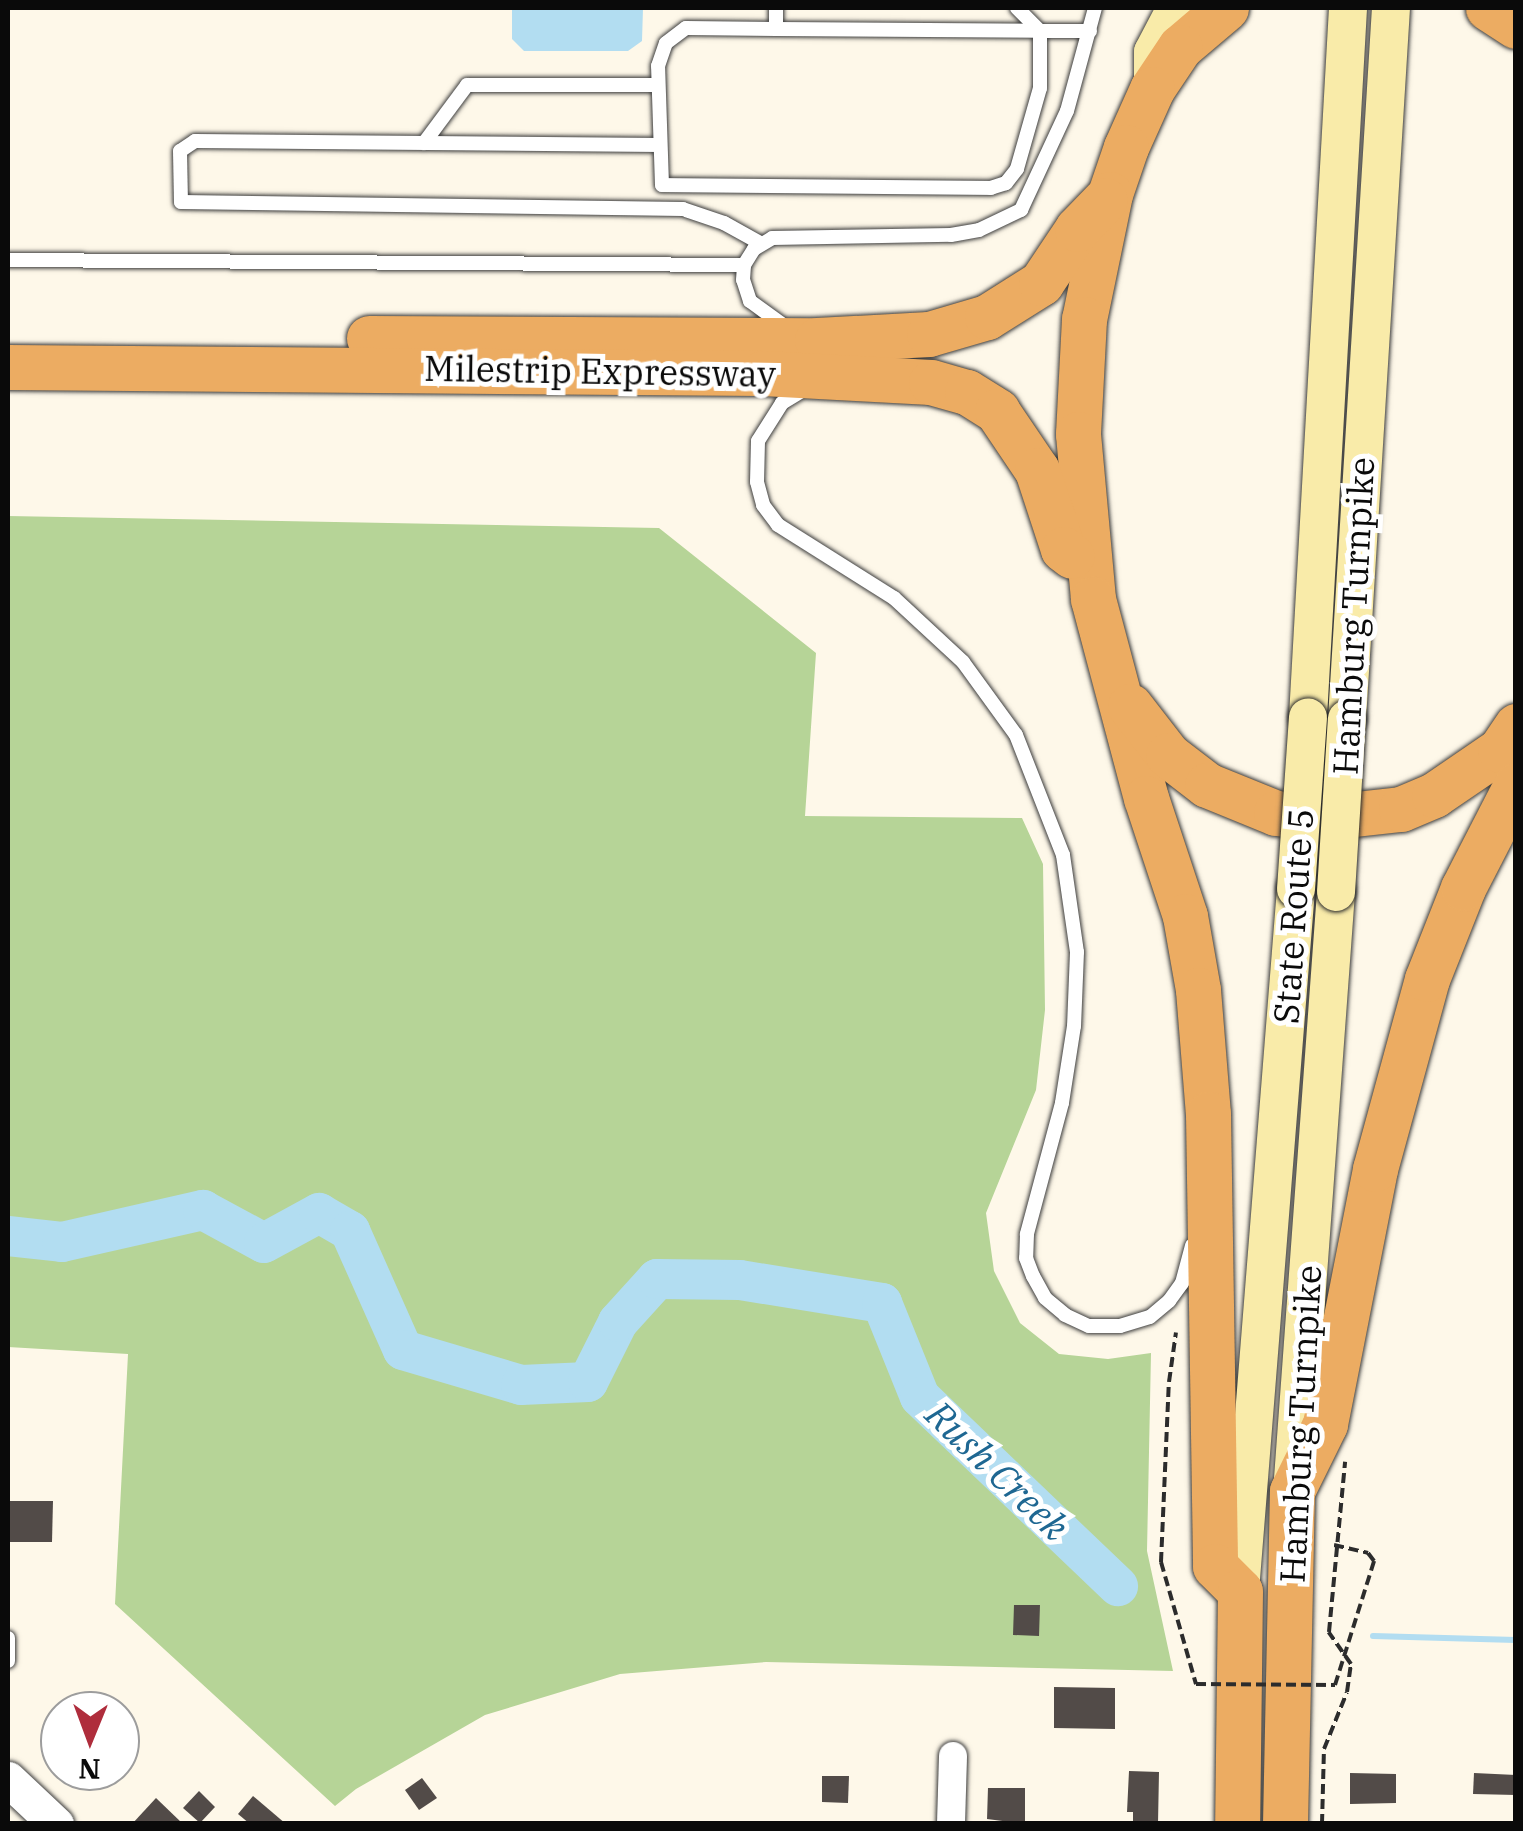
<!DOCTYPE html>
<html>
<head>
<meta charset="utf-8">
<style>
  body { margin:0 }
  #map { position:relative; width:1523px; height:1831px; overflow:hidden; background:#fef8e9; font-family:"IBM Plex Serif",serif }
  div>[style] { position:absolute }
  .forest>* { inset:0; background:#b6d497 }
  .water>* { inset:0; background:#b2ddf1 }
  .stream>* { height:6px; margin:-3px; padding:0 3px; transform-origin:3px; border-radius:3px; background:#b2ddf1 }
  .river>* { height:40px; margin:-20px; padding:0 20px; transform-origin:20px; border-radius:20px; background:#b2ddf1 }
  .building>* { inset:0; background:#524b48 }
  .path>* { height:4px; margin-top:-2px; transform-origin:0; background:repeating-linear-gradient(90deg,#2c2c2c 0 10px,transparent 0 15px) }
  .roads { filter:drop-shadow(0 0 2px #3d3d3d) drop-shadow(0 0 2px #3d3d3d) }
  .service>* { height:14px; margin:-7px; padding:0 7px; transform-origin:7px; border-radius:7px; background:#fff }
  .minor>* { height:28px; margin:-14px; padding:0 14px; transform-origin:14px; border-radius:14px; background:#fff }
  .tertiary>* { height:35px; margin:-17.5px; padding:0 17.5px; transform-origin:17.5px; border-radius:17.5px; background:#fff }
  .secondary>* { height:38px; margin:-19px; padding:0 19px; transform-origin:19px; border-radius:19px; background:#f9eba9 }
  .trunk>* { height:45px; margin:-22.5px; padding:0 22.5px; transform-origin:22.5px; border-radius:22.5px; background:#ecac62 }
  .path-bridge>* { height:4px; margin-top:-2px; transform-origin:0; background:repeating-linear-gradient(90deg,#2c2c2c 0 10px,transparent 0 15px) }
  .bridges { filter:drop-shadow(0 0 2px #2c2c2c) drop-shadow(0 0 2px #2c2c2c) }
  .secondary-bridge>* { height:38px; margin:-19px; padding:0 19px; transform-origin:19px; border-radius:19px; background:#f9eba9 }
  span { translate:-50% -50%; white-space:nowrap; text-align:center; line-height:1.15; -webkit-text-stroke:10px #fff; paint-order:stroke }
  .street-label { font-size:35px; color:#0a0a0a }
  .water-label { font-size:38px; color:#1e6792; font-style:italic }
  .frame { position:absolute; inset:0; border:10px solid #0a0a0a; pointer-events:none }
  .north { position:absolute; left:40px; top:1691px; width:100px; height:100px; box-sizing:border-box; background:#fff; border:2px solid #9d9d9d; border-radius:50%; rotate:181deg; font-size:28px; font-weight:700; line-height:40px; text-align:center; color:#0a0a0a }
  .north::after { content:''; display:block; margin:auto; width:35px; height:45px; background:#af2d3c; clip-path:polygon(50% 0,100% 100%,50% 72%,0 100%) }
</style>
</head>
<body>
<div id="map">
  <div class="forest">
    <i style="clip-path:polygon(8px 516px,659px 528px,816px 653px,805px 816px,1022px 818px,1043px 864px,1045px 1010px,1036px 1090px,986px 1213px,994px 1271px,1020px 1323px,1059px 1354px,1108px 1359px,1151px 1353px,1147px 1551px,1173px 1671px,766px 1662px,620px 1674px,485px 1715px,356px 1789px,335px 1806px,115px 1604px,128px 1354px,8px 1347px)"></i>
  </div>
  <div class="water">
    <i style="clip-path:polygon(512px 8px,643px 8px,642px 41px,628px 51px,524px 51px,512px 39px)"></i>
  </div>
  <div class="stream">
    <i style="left:1373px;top:1636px;width:143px;rotate:1.6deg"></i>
  </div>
  <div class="river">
    <i style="left:8px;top:1236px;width:54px;rotate:6.3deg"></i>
    <i style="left:62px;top:1242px;width:145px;rotate:-12.8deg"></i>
    <i style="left:203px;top:1210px;width:69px;rotate:28.4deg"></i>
    <i style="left:264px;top:1243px;width:63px;rotate:-28.6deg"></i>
    <i style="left:319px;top:1213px;width:36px;rotate:30deg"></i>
    <i style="left:350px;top:1231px;width:130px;rotate:66deg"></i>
    <i style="left:403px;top:1350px;width:123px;rotate:16.5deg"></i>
    <i style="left:521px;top:1385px;width:67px;rotate:-2.6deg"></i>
    <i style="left:588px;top:1382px;width:67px;rotate:-63.4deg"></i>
    <i style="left:618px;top:1322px;width:58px;rotate:-47.8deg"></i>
    <i style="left:657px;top:1279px;width:83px;rotate:0.7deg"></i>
    <i style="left:740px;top:1280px;width:144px;rotate:9.2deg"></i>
    <i style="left:882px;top:1303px;width:101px;rotate:68deg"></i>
    <i style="left:920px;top:1397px;width:274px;rotate:43.7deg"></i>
  </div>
  <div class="building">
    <i style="clip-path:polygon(8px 1501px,53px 1501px,52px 1542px,8px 1542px)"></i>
    <i style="clip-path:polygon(1014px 1605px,1040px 1605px,1039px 1636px,1013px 1635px)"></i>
    <i style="clip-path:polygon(1054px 1687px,1115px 1688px,1115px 1729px,1054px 1728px)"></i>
    <i style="clip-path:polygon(1129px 1771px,1159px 1772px,1158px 1824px,1133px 1824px,1133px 1812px,1127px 1812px)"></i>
    <i style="clip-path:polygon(1350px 1773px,1396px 1774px,1396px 1803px,1350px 1804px)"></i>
    <i style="clip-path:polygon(1474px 1773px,1516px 1775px,1516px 1795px,1473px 1794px)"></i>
    <i style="clip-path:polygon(822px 1776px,849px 1776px,848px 1803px,822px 1802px)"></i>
    <i style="clip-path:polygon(422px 1778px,437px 1798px,419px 1810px,405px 1790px)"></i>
    <i style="clip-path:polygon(988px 1788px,1025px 1788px,1025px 1824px,987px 1819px)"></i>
    <i style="clip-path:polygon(199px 1791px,215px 1807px,200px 1823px,183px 1808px)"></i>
    <i style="clip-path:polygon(253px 1796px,286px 1824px,250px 1824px,238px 1814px)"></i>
    <i style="clip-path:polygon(156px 1798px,183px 1824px,132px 1824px)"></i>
  </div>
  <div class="path">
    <i style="left:1334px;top:1545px;width:35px;rotate:13deg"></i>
    <i style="left:1368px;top:1553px;width:10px;rotate:53deg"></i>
    <i style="left:1161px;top:1562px;width:180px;rotate:-87.5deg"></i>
    <i style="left:1169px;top:1382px;width:50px;rotate:-82deg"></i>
    <i style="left:1322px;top:1824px;width:75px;rotate:-88.5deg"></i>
    <i style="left:1324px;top:1749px;width:61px;rotate:-68deg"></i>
    <i style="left:1347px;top:1692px;width:28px;rotate:-82deg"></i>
    <i style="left:1351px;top:1664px;width:39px;rotate:-125deg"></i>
    <i style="left:1329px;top:1632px;width:171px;rotate:-84.6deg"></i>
  </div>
  <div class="roads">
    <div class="service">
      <i style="left:1017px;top:8px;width:33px;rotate:45deg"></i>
      <i style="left:1040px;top:31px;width:57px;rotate:90deg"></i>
      <i style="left:1040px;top:88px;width:84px;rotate:105.9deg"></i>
      <i style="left:1017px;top:169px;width:18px;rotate:128deg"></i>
      <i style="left:1006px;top:183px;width:16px;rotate:162deg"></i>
      <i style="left:991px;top:188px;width:329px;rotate:-179.5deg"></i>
      <i style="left:662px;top:185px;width:119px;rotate:-91.9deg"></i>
      <i style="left:658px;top:66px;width:24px;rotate:-71deg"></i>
      <i style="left:666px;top:43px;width:25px;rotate:-37deg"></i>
      <i style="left:686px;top:28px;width:90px;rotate:0.6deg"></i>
      <i style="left:776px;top:29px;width:264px;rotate:0.4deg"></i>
      <i style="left:1040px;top:31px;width:50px"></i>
      <i style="left:776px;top:29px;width:21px;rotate:-90deg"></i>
      <i style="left:424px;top:143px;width:72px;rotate:-53.4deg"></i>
      <i style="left:467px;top:85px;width:191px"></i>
      <i style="left:660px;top:145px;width:465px;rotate:-179.5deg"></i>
      <i style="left:195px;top:141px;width:18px;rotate:146deg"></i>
      <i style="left:180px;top:151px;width:51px;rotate:88.9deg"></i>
      <i style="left:181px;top:202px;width:502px;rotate:0.8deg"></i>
      <i style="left:683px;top:209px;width:43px;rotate:18.9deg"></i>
      <i style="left:724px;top:223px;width:43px;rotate:28.9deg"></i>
      <i style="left:8px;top:260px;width:736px;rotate:0.39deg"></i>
      <i style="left:783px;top:325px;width:41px;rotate:-144deg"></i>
      <i style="left:750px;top:301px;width:22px;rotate:-108deg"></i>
      <i style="left:743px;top:280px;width:15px;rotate:-86deg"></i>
      <i style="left:744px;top:265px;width:19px;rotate:-58deg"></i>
      <i style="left:754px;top:249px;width:21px;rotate:-31deg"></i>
      <i style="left:772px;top:238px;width:179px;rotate:-1deg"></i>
      <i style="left:951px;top:235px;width:28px;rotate:-10deg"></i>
      <i style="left:979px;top:230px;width:47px;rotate:-25.5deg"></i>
      <i style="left:1021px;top:210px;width:109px;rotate:-65.1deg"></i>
      <i style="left:1067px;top:111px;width:107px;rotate:-74.8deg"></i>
      <i style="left:805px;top:389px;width:27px;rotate:149deg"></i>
      <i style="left:782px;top:403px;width:45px;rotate:122.3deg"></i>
      <i style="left:758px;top:441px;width:41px;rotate:91.4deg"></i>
      <i style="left:757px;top:482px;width:24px;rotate:75deg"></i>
      <i style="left:763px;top:505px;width:25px;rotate:53deg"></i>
      <i style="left:778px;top:525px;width:137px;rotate:32.2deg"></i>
      <i style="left:894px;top:598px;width:94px;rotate:42.8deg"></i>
      <i style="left:963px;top:662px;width:90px;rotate:54deg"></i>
      <i style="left:1016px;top:735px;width:129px;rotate:68.6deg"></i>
      <i style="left:1063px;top:855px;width:98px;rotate:81.8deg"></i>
      <i style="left:1077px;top:952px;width:74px;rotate:92.3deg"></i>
      <i style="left:1074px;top:1026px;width:78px;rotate:98.9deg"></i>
      <i style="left:1062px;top:1103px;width:136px;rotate:105deg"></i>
      <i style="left:1027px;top:1234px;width:24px;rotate:92deg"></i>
      <i style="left:1026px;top:1258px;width:19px;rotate:69deg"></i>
      <i style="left:1033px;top:1276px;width:25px;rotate:61deg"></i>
      <i style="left:1045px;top:1298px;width:26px;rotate:40deg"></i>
      <i style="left:1065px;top:1315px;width:26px;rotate:25deg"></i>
      <i style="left:1089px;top:1326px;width:31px"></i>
      <i style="left:1120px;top:1326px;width:31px;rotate:-17deg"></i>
      <i style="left:1150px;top:1317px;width:25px;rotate:-40deg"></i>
      <i style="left:1169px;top:1301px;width:22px;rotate:-54deg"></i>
      <i style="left:1182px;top:1283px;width:39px;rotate:-75deg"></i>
      <i style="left:8px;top:1638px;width:23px;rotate:90deg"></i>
    </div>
    <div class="minor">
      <i style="left:951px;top:1824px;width:68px;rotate:-88.3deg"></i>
    </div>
    <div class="tertiary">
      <i style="left:8px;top:1779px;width:66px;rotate:43.2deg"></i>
    </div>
    <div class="secondary">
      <i style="left:1153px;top:80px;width:28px;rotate:-90deg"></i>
      <i style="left:1153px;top:52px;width:50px;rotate:-62.4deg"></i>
      <i style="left:1308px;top:717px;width:710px;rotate:-86.77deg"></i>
      <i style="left:1347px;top:719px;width:712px;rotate:-86.46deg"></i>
      <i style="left:1293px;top:1479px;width:589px;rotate:-85.81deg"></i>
      <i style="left:1240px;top:1591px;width:704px;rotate:-85.44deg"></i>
    </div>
    <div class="trunk">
      <i style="left:1226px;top:8px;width:60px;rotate:139.7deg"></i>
      <i style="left:1180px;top:47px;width:50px;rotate:123.7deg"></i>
      <i style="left:1152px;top:89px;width:64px;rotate:114.1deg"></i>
      <i style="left:1126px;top:147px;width:50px;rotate:108.8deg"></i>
      <i style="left:1110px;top:194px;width:128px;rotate:101.7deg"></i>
      <i style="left:1084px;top:319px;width:115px;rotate:93deg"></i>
      <i style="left:1078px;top:434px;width:166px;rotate:84.8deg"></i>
      <i style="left:1093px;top:599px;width:206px;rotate:75.1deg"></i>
      <i style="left:1146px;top:798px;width:124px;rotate:71.7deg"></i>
      <i style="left:1185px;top:916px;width:75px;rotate:80deg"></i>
      <i style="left:1198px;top:990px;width:124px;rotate:85.4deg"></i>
      <i style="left:1208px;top:1114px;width:452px;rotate:89.1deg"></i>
      <i style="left:1215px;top:1566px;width:35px;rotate:45deg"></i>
      <i style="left:1240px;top:1591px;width:233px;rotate:90.7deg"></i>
      <i style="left:1488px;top:8px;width:33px;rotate:33deg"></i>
      <i style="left:369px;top:338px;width:448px;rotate:0.3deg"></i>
      <i style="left:817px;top:340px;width:112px;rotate:-3.1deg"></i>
      <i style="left:929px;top:334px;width:60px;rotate:-16.3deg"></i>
      <i style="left:987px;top:317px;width:64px;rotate:-32.2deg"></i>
      <i style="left:1041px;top:283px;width:65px;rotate:-56.3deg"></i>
      <i style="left:1077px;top:229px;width:40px;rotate:-46deg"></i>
      <i style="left:8px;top:367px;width:755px;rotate:0.46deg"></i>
      <i style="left:763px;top:373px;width:168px;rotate:3.1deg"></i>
      <i style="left:931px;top:382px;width:37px;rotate:16deg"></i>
      <i style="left:967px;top:392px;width:36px;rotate:32deg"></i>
      <i style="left:997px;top:411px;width:71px;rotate:55.9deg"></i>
      <i style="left:1037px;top:470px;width:83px;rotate:71.8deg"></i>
      <i style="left:1063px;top:549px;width:11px;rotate:38deg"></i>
      <i style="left:1130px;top:706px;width:62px;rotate:52.2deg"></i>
      <i style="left:1168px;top:755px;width:49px;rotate:37.6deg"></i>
      <i style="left:1207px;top:785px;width:74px;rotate:22.1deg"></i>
      <i style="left:1276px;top:813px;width:43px;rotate:6.6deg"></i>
      <i style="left:1319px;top:818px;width:82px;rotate:-6.3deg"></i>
      <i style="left:1401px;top:809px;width:36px;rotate:-23deg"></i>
      <i style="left:1434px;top:795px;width:80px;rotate:-34.3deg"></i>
      <i style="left:1500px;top:750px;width:29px;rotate:-56deg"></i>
      <i style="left:1285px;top:1824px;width:333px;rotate:-88.8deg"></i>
      <i style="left:1292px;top:1491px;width:75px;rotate:-63.8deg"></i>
      <i style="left:1325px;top:1424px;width:260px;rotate:-78.9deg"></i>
      <i style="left:1375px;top:1169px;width:197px;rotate:-74.7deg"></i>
      <i style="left:1427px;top:979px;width:98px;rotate:-68.4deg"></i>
      <i style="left:1463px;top:888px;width:116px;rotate:-62.8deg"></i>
    </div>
  </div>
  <div class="path-bridge">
    <i style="left:1161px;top:1562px;width:127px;rotate:74deg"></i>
    <i style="left:1196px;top:1684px;width:139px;rotate:0.4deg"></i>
    <i style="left:1335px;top:1685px;width:130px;rotate:-72.5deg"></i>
  </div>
  <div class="bridges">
    <div class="secondary-bridge">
      <i style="left:1296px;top:889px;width:172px;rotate:-86deg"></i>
      <i style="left:1336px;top:892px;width:173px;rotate:-86.4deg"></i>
    </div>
  </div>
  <div class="street-label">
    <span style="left:600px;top:371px;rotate:1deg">Milestrip Expressway</span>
    <span style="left:1353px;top:616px;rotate:-87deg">Hamburg Turnpike</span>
    <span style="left:1293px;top:916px;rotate:-86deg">State Route 5</span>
    <span style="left:1300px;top:1424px;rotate:-87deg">Hamburg Turnpike</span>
  </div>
  <div class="water-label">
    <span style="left:998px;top:1470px;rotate:44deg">Rush Creek</span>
  </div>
  <div class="frame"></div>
  <div class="north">N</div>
</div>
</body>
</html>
